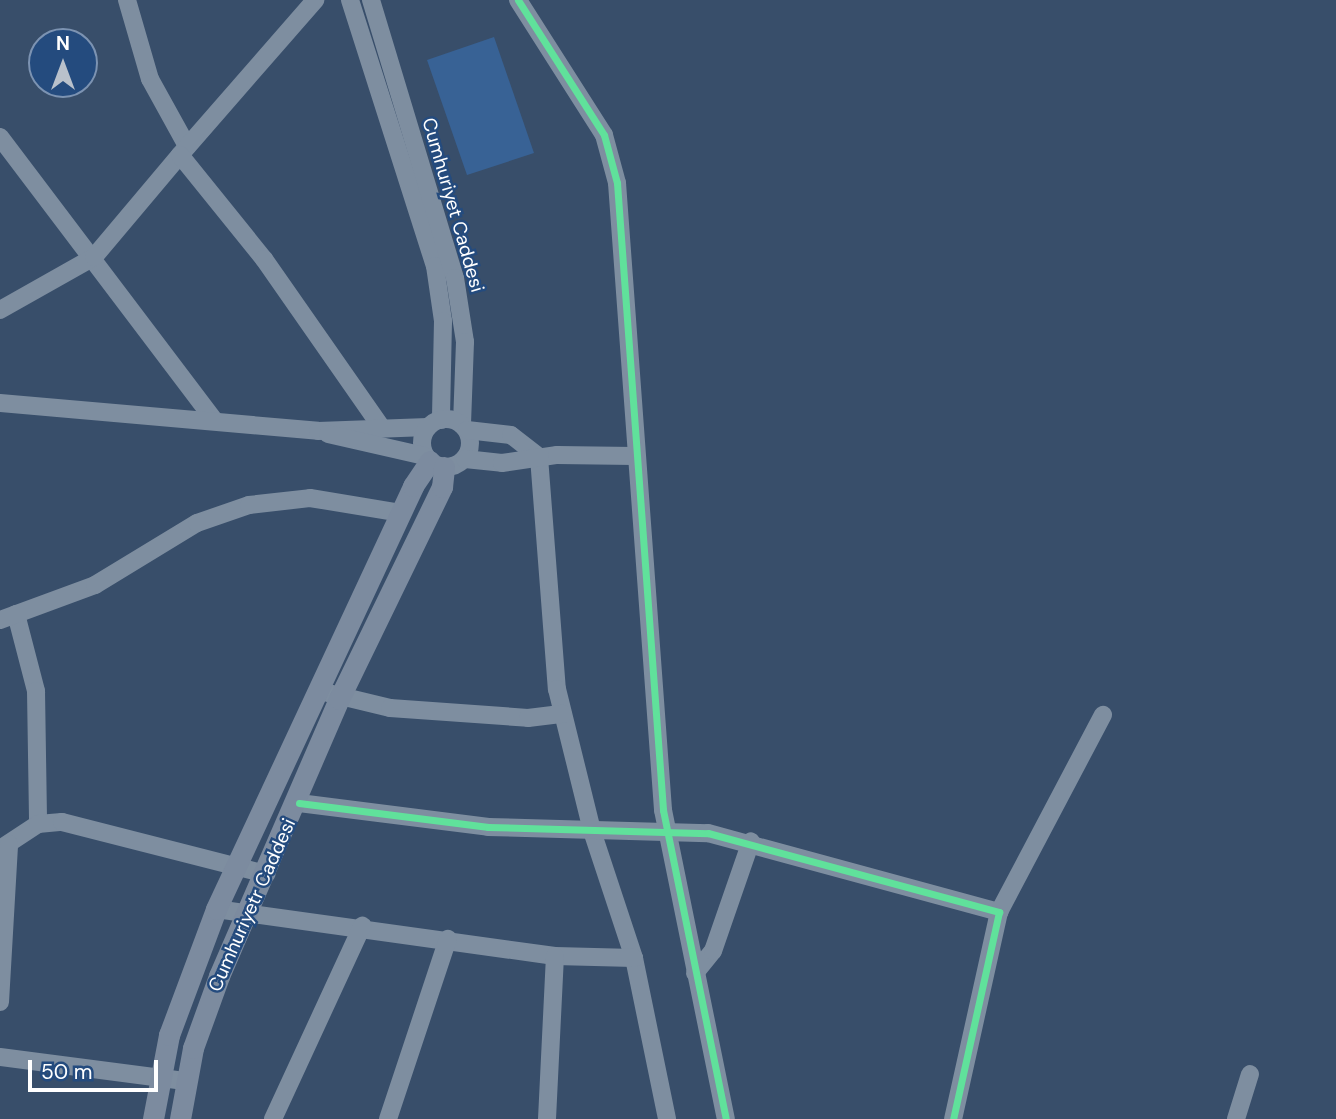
<!DOCTYPE html>
<html>
<head>
<meta charset="utf-8">
<style>
  body { margin:0 }
  #map { position:relative; width:1336px; height:1119px; overflow:hidden; background:#384e6a; font-family:"DM Sans",sans-serif }
  div>[style] { position:absolute }
  .green>* { inset:0; background:#386295 }
  .minor>* { height:18px; margin:-9px; padding:0 9px; transform-origin:9px; border-radius:9px; background:#7e8ea0 }
  .minor>.ring { margin:-9px; padding:0; box-sizing:content-box; background:none; border:18px solid #7e8ea0; border-radius:50% }
  .major>* { height:21px; margin:-10.5px; padding:0 10.5px; transform-origin:10.5px; border-radius:10.5px; background:#7c8b9f }
  .cycleway>* { height:7px; margin:-3.5px; padding:0 3.5px; transform-origin:3.5px; border-radius:3.5px; background:#60e19b }
  span { translate:-50% -50%; white-space:nowrap; text-align:center; line-height:1.15; -webkit-text-stroke:5px #244b7e; paint-order:stroke }
  .street-label { font-size:19px; color:#fff }
  .north { position:absolute; left:28px; top:28px; width:70px; height:70px; box-sizing:border-box; background:#244b7e; border:2px solid #7c93b2; border-radius:50%; rotate:0deg; font-size:19px; font-weight:700; line-height:28px; text-align:center; color:#fff }
  .north::after { content:''; display:block; margin:auto; width:24px; height:32px; background:#b9c1cb; clip-path:polygon(50% 0,100% 100%,50% 72%,0 100%) }
  .scale { position:absolute; left:28px; top:1060px; width:130px; height:32px; box-sizing:border-box; border:4px solid #fff; border-top:0; padding-left:9px; font-size:21px; line-height:24px; white-space:nowrap; color:#fff; -webkit-text-stroke:5px #244b7e; paint-order:stroke }
</style>
</head>
<body>
<div id="map">
  <div class="green">
    <i style="clip-path:polygon(494px 37px,534px 153px,467px 175px,427px 60px)"></i>
  </div>
  <div class="minor">
    <i style="left:127px;top:0;width:82px;rotate:73.8deg"></i>
    <i style="left:150px;top:79px;width:77px;rotate:61.1deg"></i>
    <i style="left:350px;top:0;width:279px;rotate:72.3deg"></i>
    <i style="left:435px;top:266px;width:56px;rotate:81.7deg"></i>
    <i style="left:443px;top:321px;width:99px;rotate:91.2deg"></i>
    <i style="left:371px;top:0;width:290px;rotate:73.2deg"></i>
    <i style="left:455px;top:278px;width:65px;rotate:81.1deg"></i>
    <i style="left:465px;top:342px;width:83px;rotate:92.1deg"></i>
    <i style="left:518px;top:0;width:160px;rotate:57.5deg"></i>
    <i style="left:604px;top:135px;width:50px;rotate:74.8deg"></i>
    <i style="left:617px;top:183px;width:629px;rotate:85.8deg"></i>
    <i style="left:663px;top:810px;width:315px;rotate:78.5deg"></i>
    <i style="left:0;top:137px;width:356px;rotate:52.9deg"></i>
    <i style="left:180px;top:155px;width:206px;rotate:-48.9deg"></i>
    <i style="left:0;top:310px;width:108px;rotate:-29.4deg"></i>
    <i style="left:94px;top:257px;width:133px;rotate:-49.9deg"></i>
    <i style="left:180px;top:155px;width:134px;rotate:51.1deg"></i>
    <i style="left:264px;top:259px;width:203px;rotate:55.1deg"></i>
    <i style="left:0;top:403px;width:319px;rotate:5deg"></i>
    <i style="left:318px;top:431px;width:110px;rotate:-2.1deg"></i>
    <i class="ring" style="left:422px;top:419px;width:30px;height:30px"></i>
    <i style="left:467px;top:430px;width:44px;rotate:6.5deg"></i>
    <i style="left:511px;top:435px;width:36px;rotate:38deg"></i>
    <i style="left:539px;top:457px;width:233px;rotate:85.6deg"></i>
    <i style="left:557px;top:689px;width:149px;rotate:76.1deg"></i>
    <i style="left:593px;top:834px;width:131px;rotate:71.7deg"></i>
    <i style="left:634px;top:958px;width:164px;rotate:78.4deg"></i>
    <i style="left:328px;top:434px;width:99px;rotate:12.8deg"></i>
    <i style="left:465px;top:459px;width:37px;rotate:6deg"></i>
    <i style="left:502px;top:463px;width:56px;rotate:-8.3deg"></i>
    <i style="left:557px;top:455px;width:77px;rotate:0.7deg"></i>
    <i style="left:16px;top:614px;width:80px;rotate:75.4deg"></i>
    <i style="left:36px;top:691px;width:133px;rotate:89.1deg"></i>
    <i style="left:0;top:620px;width:101px;rotate:-20.2deg"></i>
    <i style="left:95px;top:585px;width:119px;rotate:-31.3deg"></i>
    <i style="left:197px;top:523px;width:55px;rotate:-19.1deg"></i>
    <i style="left:249px;top:505px;width:61px;rotate:-6.5deg"></i>
    <i style="left:310px;top:498px;width:93px;rotate:9.3deg"></i>
    <i style="left:328px;top:693px;width:64px;rotate:13.6deg"></i>
    <i style="left:390px;top:708px;width:138px;rotate:4.1deg"></i>
    <i style="left:528px;top:718px;width:35px;rotate:-7deg"></i>
    <i style="left:299px;top:803px;width:191px;rotate:7.2deg"></i>
    <i style="left:488px;top:827px;width:220px;rotate:1.6deg"></i>
    <i style="left:708px;top:833px;width:302px;rotate:15.2deg"></i>
    <i style="left:999px;top:912px;width:212px;rotate:102.5deg"></i>
    <i style="left:0;top:849px;width:45px;rotate:-33.3deg"></i>
    <i style="left:38px;top:824px;width:24px;rotate:-5deg"></i>
    <i style="left:62px;top:822px;width:211px;rotate:14.3deg"></i>
    <i style="left:216px;top:909px;width:342px;rotate:7.9deg"></i>
    <i style="left:555px;top:956px;width:79px;rotate:1.5deg"></i>
    <i style="left:999px;top:912px;width:223px;rotate:-62.2deg"></i>
    <i style="left:695px;top:973px;width:28px;rotate:-51deg"></i>
    <i style="left:713px;top:951px;width:116px;rotate:-70.9deg"></i>
    <i style="left:0;top:1002px;width:158px;rotate:-86.7deg"></i>
    <i style="left:0;top:1057px;width:188px;rotate:7.4deg"></i>
    <i style="left:273px;top:1119px;width:213px;rotate:-65.2deg"></i>
    <i style="left:388px;top:1119px;width:190px;rotate:-71.6deg"></i>
    <i style="left:547px;top:1119px;width:163px;rotate:-87.2deg"></i>
    <i style="left:1236px;top:1119px;width:47px;rotate:-72.7deg"></i>
  </div>
  <div class="major">
    <i style="left:153px;top:1119px;width:86px;rotate:-79.2deg"></i>
    <i style="left:169px;top:1035px;width:134px;rotate:-69.5deg"></i>
    <i style="left:216px;top:909px;width:467px;rotate:-65deg"></i>
    <i style="left:413px;top:486px;width:30px;rotate:-56deg"></i>
    <i style="left:180px;top:1119px;width:72px;rotate:-79.6deg"></i>
    <i style="left:193px;top:1048px;width:77px;rotate:-70.1deg"></i>
    <i style="left:219px;top:976px;width:302px;rotate:-66.6deg"></i>
    <i style="left:339px;top:699px;width:236px;rotate:-64.1deg"></i>
    <i style="left:442px;top:487px;width:20px;rotate:-84deg"></i>
  </div>
  <div class="cycleway">
    <i style="left:518px;top:0;width:160px;rotate:57.5deg"></i>
    <i style="left:604px;top:135px;width:50px;rotate:74.8deg"></i>
    <i style="left:617px;top:183px;width:629px;rotate:85.8deg"></i>
    <i style="left:663px;top:810px;width:315px;rotate:78.5deg"></i>
    <i style="left:299px;top:803px;width:191px;rotate:7.2deg"></i>
    <i style="left:488px;top:827px;width:220px;rotate:1.6deg"></i>
    <i style="left:708px;top:833px;width:302px;rotate:15.2deg"></i>
    <i style="left:999px;top:912px;width:212px;rotate:102.5deg"></i>
  </div>
  <div class="street-label">
    <span style="left:453px;top:205px;rotate:74deg">Cumhuriyet Caddesi</span>
    <span style="left:252px;top:905px;rotate:-66deg">Cumhuriyetr Caddesi</span>
  </div>
  <div class="north">N</div>
  <div class="scale">50 m</div>
</div>
</body>
</html>
